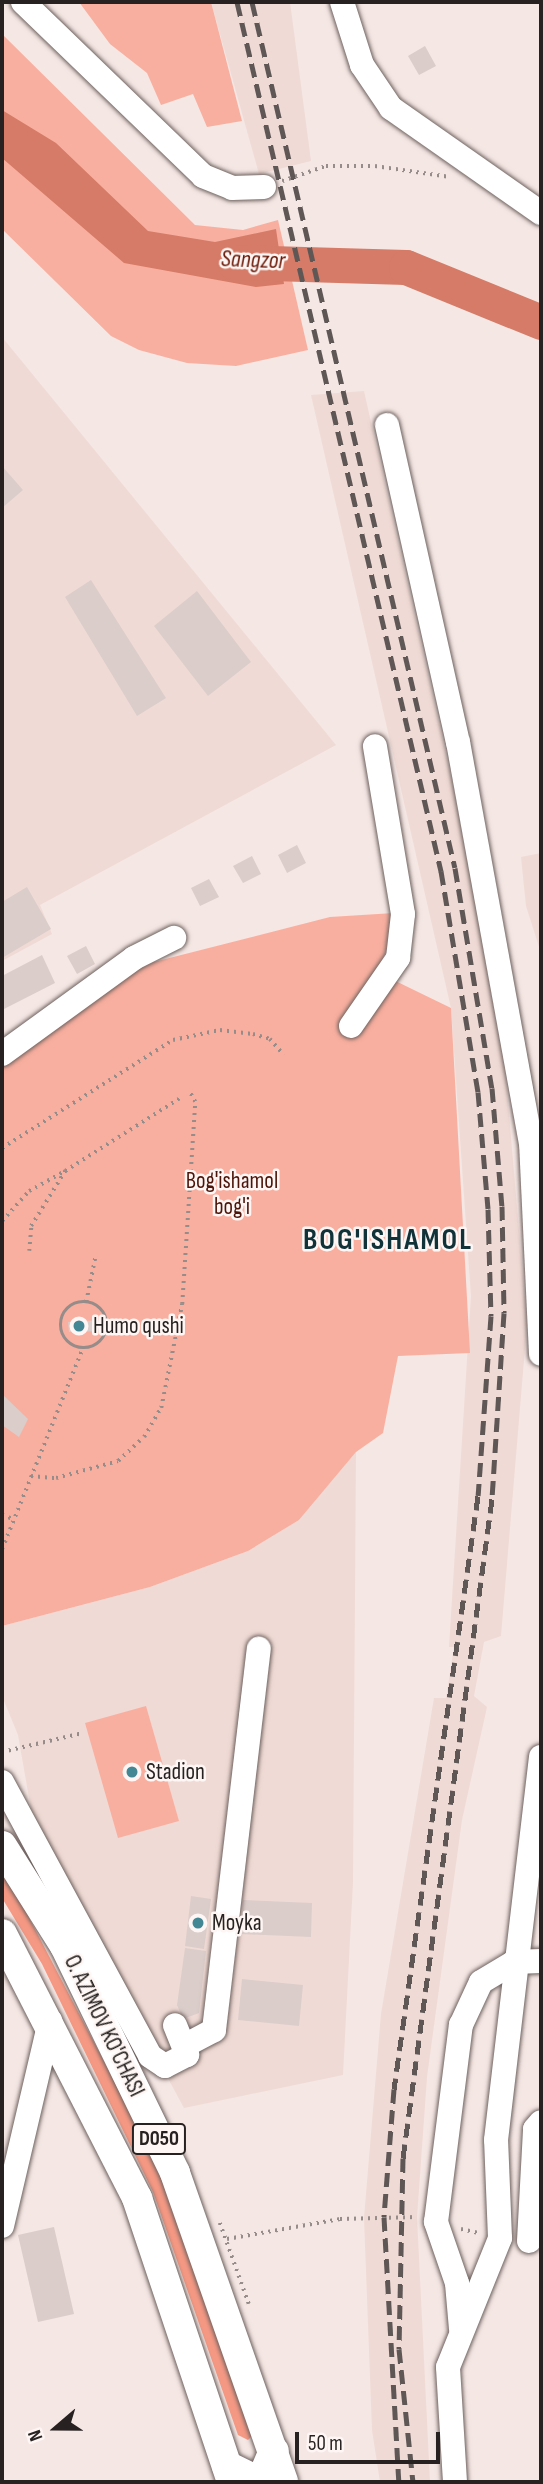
<!DOCTYPE html>
<html>
<head>
<meta charset="utf-8">
<style>
  body { margin:0 }
  #map { position:relative; width:543px; height:2484px; overflow:hidden; background:#f5e7e4; font-family:"Sofia Sans Condensed",sans-serif }
  div>[style] { position:absolute }
  .built>* { inset:0; background:#f0dad5 }
  .green>* { inset:0; background:#f9af9f }
  .forest>* { inset:0; background:#f69984 }
  .water>* { inset:0; background:#d57b67 }
  .river>* { height:35px; margin:-17.5px; padding:0 17.5px; transform-origin:17.5px; border-radius:17.5px; background:#d57b67 }
  .building>* { inset:0; background:#dbcdca }
  .path>* { height:3.5px; margin-top:-1.75px; transform-origin:0; background:repeating-linear-gradient(90deg,#968c8a 0 2px,transparent 0 7px) }
  .path>.ring { margin:-1.75px; padding:0; box-sizing:content-box; background:none; border:3.5px solid #968c8a; border-radius:50% }
  .roads { filter:drop-shadow(0 0 2px #6d615e) drop-shadow(0 0 2px #6d615e) }
  .minor>* { height:24px; margin:-12px; padding:0 12px; transform-origin:12px; border-radius:12px; background:#fff }
  .major>* { height:30px; margin:-15px; padding:0 15px; transform-origin:15px; border-radius:15px; background:#fff }
  .rail>* { height:5px; margin-top:-2.5px; transform-origin:0; background:repeating-linear-gradient(90deg,#5f5756 0 14px,transparent 0 21px) }
  .dots>* { width:19px; height:19px; translate:-50% -50%; box-sizing:border-box; border:4px solid #fef6f4; border-radius:50% }
  span { translate:-50% -50%; white-space:nowrap; text-align:center; line-height:1.15; -webkit-text-stroke:5px #fef6f4; paint-order:stroke }
  .shield-label span { padding:2px 5px; background:#fef6f4; border:2px solid; border-radius:5px; -webkit-text-stroke-width:0 }
  .shield-label { font-size:21px; color:#272221; font-weight:700 }
  .park-label { font-size:23px; color:#4d1409 }
  .poi-label { font-size:23px; color:#272221 }
  .left { translate:0 -50%; text-align:left }
  .street-label { font-size:23px; color:#272221 }
  .water-label { font-size:24px; color:#691807; font-style:italic }
  .district-label { font-size:30px; color:#113239; font-weight:700; letter-spacing:2px }
  .frame { position:absolute; inset:0; border:4px solid #272221; pointer-events:none }
  .north { position:absolute; left:21px; top:2393px; width:70px; height:70px; -webkit-text-stroke:5px #fef6f4; paint-order:stroke; rotate:250deg; font-size:19px; font-weight:700; line-height:28px; text-align:center; color:#272221 }
  .north::after { content:''; display:block; margin:auto; width:24px; height:32px; background:#272221; clip-path:polygon(50% 0,100% 100%,50% 72%,0 100%) }
  .scale { position:absolute; left:295px; top:2432px; width:145px; height:32px; box-sizing:border-box; border:4px solid #272221; border-top:0; padding-left:9px; font-size:21px; line-height:24px; white-space:nowrap; color:#272221; -webkit-text-stroke:5px #fef6f4; paint-order:stroke }
</style>
</head>
<body>
<div id="map">
  <div class="built">
    <i style="clip-path:polygon(211px 2px,290px 2px,311px 161px,259px 174px)"></i>
    <i style="clip-path:polygon(2px 337px,336px 745px,40px 905px,52px 934px,2px 961px)"></i>
    <i style="clip-path:polygon(364px 391px,498px 986px,527px 1324px,501px 1636px,484px 1642px,474px 1696px,487px 1707px,462px 1820px,427px 2077px,417px 2217px,430px 2482px,380px 2482px,372px 2430px,364px 2218px,381px 2014px,434px 1698px,446px 1698px,454px 1647px,449px 1647px,471px 1296px,451px 1008px,311px 395px)"></i>
    <i style="clip-path:polygon(541px 853px,541px 953px,526px 906px,521px 857px)"></i>
    <i style="clip-path:polygon(356px 1452px,353px 1882px,343px 2075px,184px 2108px,35px 1832px,18px 1735px,2px 1696px,2px 1626px,150px 1587px,248px 1551px,299px 1520px)"></i>
  </div>
  <div class="green">
    <i style="clip-path:polygon(79px 2px,211px 2px,242px 121px,207px 127px,193px 94px,161px 105px,147px 73px,110px 44px)"></i>
    <i style="clip-path:polygon(2px 34px,195px 225px,243px 230px,278px 220px,308px 350px,236px 366px,187px 363px,139px 350px,111px 336px,2px 229px)"></i>
    <i style="clip-path:polygon(394px 913px,392px 938px,377px 972px,451px 1008px,470px 1353px,398px 1356px,383px 1433px,356px 1452px,299px 1520px,248px 1551px,150px 1587px,2px 1626px,2px 1059px,134px 967px,330px 917px)"></i>
    <i style="clip-path:polygon(146px 1706px,179px 1821px,118px 1838px,85px 1723px)"></i>
  </div>
  <div class="forest">
    <i style="clip-path:polygon(2px 1866px,167px 2182px,252px 2436px,248px 2440px,238px 2435px,153px 2192px,42px 1964px,2px 1898px)"></i>
  </div>
  <div class="water">
    <i style="clip-path:polygon(2px 110px,56px 143px,148px 231px,215px 242px,276px 229px,284px 284px,256px 287px,124px 263px,2px 158px)"></i>
  </div>
  <div class="river">
    <i style="left:234px;top:262px;width:172px;rotate:1.7deg"></i>
    <i style="left:406px;top:267px;width:146px;rotate:22.2deg"></i>
  </div>
  <div class="building">
    <i style="clip-path:polygon(425px 46px,436px 66px,419px 75px,408px 56px)"></i>
    <i style="clip-path:polygon(2px 466px,23px 490px,2px 508px)"></i>
    <i style="clip-path:polygon(91px 580px,166px 698px,137px 716px,65px 597px)"></i>
    <i style="clip-path:polygon(197px 591px,251px 662px,208px 696px,154px 626px)"></i>
    <i style="clip-path:polygon(297px 845px,306px 863px,287px 873px,278px 855px)"></i>
    <i style="clip-path:polygon(252px 856px,261px 874px,243px 883px,233px 866px)"></i>
    <i style="clip-path:polygon(209px 879px,219px 897px,200px 906px,191px 888px)"></i>
    <i style="clip-path:polygon(27px 887px,51px 929px,2px 958px,2px 902px)"></i>
    <i style="clip-path:polygon(86px 946px,95px 964px,77px 974px,67px 956px)"></i>
    <i style="clip-path:polygon(42px 955px,55px 983px,2px 1010px,2px 976px)"></i>
    <i style="clip-path:polygon(103px 1320px,103px 1331px,69px 1332px,68px 1322px)"></i>
    <i style="clip-path:polygon(2px 1394px,28px 1419px,19px 1437px,2px 1425px)"></i>
    <i style="clip-path:polygon(191px 1896px,211px 1899px,204px 1949px,185px 1946px)"></i>
    <i style="clip-path:polygon(243px 1900px,312px 1903px,311px 1937px,241px 1934px)"></i>
    <i style="clip-path:polygon(185px 1948px,206px 1951px,199px 2013px,183px 2019px,177px 2005px)"></i>
    <i style="clip-path:polygon(242px 1979px,303px 1985px,299px 2026px,238px 2020px)"></i>
    <i style="clip-path:polygon(54px 2227px,74px 2314px,38px 2322px,18px 2235px)"></i>
  </div>
  <div class="path">
    <i style="left:282px;top:181px;width:46px;rotate:-18.8deg"></i>
    <i style="left:326px;top:166px;width:49px"></i>
    <i style="left:375px;top:166px;width:76px;rotate:8.3deg"></i>
    <i style="left:2px;top:1148px;width:202px;rotate:-32.3deg"></i>
    <i style="left:173px;top:1040px;width:48px;rotate:-12deg"></i>
    <i style="left:220px;top:1030px;width:33px;rotate:7deg"></i>
    <i style="left:253px;top:1034px;width:18px;rotate:16deg"></i>
    <i style="left:270px;top:1039px;width:21px;rotate:49deg"></i>
    <i style="left:2px;top:1221px;width:40px;rotate:-48deg"></i>
    <i style="left:29px;top:1191px;width:38px;rotate:-29deg"></i>
    <i style="left:29px;top:1251px;width:25px;rotate:-85deg"></i>
    <i style="left:31px;top:1226px;width:65px;rotate:-58.3deg"></i>
    <i style="left:65px;top:1171px;width:136px;rotate:-32.4deg"></i>
    <i style="left:86px;top:1302px;width:45px;rotate:-78.4deg"></i>
    <i class="ring" style="left:61px;top:1302px;width:42.5px;height:42.5px"></i>
    <i style="left:31px;top:1476px;width:25px;rotate:5deg"></i>
    <i style="left:56px;top:1478px;width:64px;rotate:-15.3deg"></i>
    <i style="left:118px;top:1461px;width:35px;rotate:-43deg"></i>
    <i style="left:144px;top:1437px;width:34px;rotate:-60deg"></i>
    <i style="left:161px;top:1408px;width:106px;rotate:-78.6deg"></i>
    <i style="left:182px;top:1304px;width:202px;rotate:-86.3deg"></i>
    <i style="left:195px;top:1102px;width:13px;rotate:-119deg"></i>
    <i style="left:2px;top:1515px;width:12px;rotate:20deg"></i>
    <i style="left:2px;top:1549px;width:217px;rotate:-68.1deg"></i>
    <i style="left:2px;top:1752px;width:83px;rotate:-13.2deg"></i>
    <i style="left:220px;top:2223px;width:86px;rotate:70.3deg"></i>
    <i style="left:461px;top:2229px;width:17px;rotate:13deg"></i>
    <i style="left:227px;top:2239px;width:115px;rotate:-10deg"></i>
    <i style="left:340px;top:2219px;width:77px;rotate:-1.5deg"></i>
  </div>
  <div class="roads">
    <div class="minor">
      <i style="left:23px;top:2px;width:250px;rotate:44deg"></i>
      <i style="left:203px;top:176px;width:31px;rotate:22deg"></i>
      <i style="left:232px;top:188px;width:32px;rotate:-2deg"></i>
      <i style="left:342px;top:2px;width:66px;rotate:72.4deg"></i>
      <i style="left:362px;top:65px;width:52px;rotate:56deg"></i>
      <i style="left:391px;top:108px;width:183px;rotate:35deg"></i>
      <i style="left:387px;top:425px;width:325px;rotate:77.4deg"></i>
      <i style="left:458px;top:742px;width:407px;rotate:79.7deg"></i>
      <i style="left:531px;top:1142px;width:212px;rotate:87.3deg"></i>
      <i style="left:351px;top:1026px;width:83px;rotate:-55.3deg"></i>
      <i style="left:398px;top:958px;width:44px;rotate:-83.5deg"></i>
      <i style="left:403px;top:914px;width:170px;rotate:-99.5deg"></i>
      <i style="left:2px;top:1054px;width:163px;rotate:-36deg"></i>
      <i style="left:134px;top:958px;width:45px;rotate:-26.6deg"></i>
      <i style="left:2px;top:1782px;width:311px;rotate:61.6deg"></i>
      <i style="left:150px;top:2056px;width:18px;rotate:34deg"></i>
      <i style="left:165px;top:2066px;width:25px;rotate:-27deg"></i>
      <i style="left:187px;top:2055px;width:32px;rotate:-112deg"></i>
      <i style="left:184px;top:2046px;width:34px;rotate:-28deg"></i>
      <i style="left:214px;top:2030px;width:384px;rotate:-83.3deg"></i>
      <i style="left:2px;top:2226px;width:211px;rotate:-76.8deg"></i>
      <i style="left:529px;top:2241px;width:112px;rotate:-86.9deg"></i>
      <i style="left:535px;top:2129px;width:9px;rotate:-49deg"></i>
      <i style="left:461px;top:2329px;width:46px;rotate:-95deg"></i>
      <i style="left:457px;top:2283px;width:65px;rotate:-109deg"></i>
      <i style="left:436px;top:2222px;width:199px;rotate:-82.8deg"></i>
      <i style="left:461px;top:2025px;width:47px;rotate:-65.1deg"></i>
      <i style="left:481px;top:1982px;width:39px;rotate:-31deg"></i>
      <i style="left:514px;top:1962px;width:27px;rotate:-2deg"></i>
      <i style="left:455px;top:2482px;width:115px;rotate:-93.5deg"></i>
      <i style="left:448px;top:2367px;width:139px;rotate:-68deg"></i>
      <i style="left:500px;top:2238px;width:98px;rotate:-92.3deg"></i>
      <i style="left:496px;top:2140px;width:386px;rotate:-83.3deg"></i>
    </div>
    <div class="major">
      <i style="left:2px;top:1846px;width:118px;rotate:57.8deg"></i>
      <i style="left:65px;top:1946px;width:252px;rotate:64.1deg"></i>
      <i style="left:175px;top:2173px;width:327px;rotate:70.7deg"></i>
      <i style="left:2px;top:1934px;width:297px;rotate:62.9deg"></i>
      <i style="left:137px;top:2198px;width:299px;rotate:71.5deg"></i>
      <i style="left:227px;top:2466px;width:30px;rotate:26deg"></i>
      <i style="left:254px;top:2479px;width:11px;rotate:-27deg"></i>
      <i style="left:264px;top:2474px;width:25px;rotate:-67deg"></i>
    </div>
  </div>
  <div class="rail">
    <i style="left:237px;top:2px;width:893px;rotate:76.79deg"></i>
    <i style="left:441px;top:871px;width:224px;rotate:80.5deg"></i>
    <i style="left:478px;top:1092px;width:117px;rotate:85.1deg"></i>
    <i style="left:488px;top:1209px;width:107px;rotate:88.4deg"></i>
    <i style="left:491px;top:1316px;width:180px;rotate:94.1deg"></i>
    <i style="left:478px;top:1496px;width:599px;rotate:98.06deg"></i>
    <i style="left:394px;top:2089px;width:128px;rotate:94.5deg"></i>
    <i style="left:384px;top:2217px;width:265px;rotate:86.8deg"></i>
    <i style="left:252px;top:2px;width:889px;rotate:76.81deg"></i>
    <i style="left:455px;top:868px;width:223px;rotate:80.5deg"></i>
    <i style="left:492px;top:1088px;width:118px;rotate:85.2deg"></i>
    <i style="left:502px;top:1206px;width:107px;rotate:88.9deg"></i>
    <i style="left:504px;top:1313px;width:186px;rotate:93.7deg"></i>
    <i style="left:492px;top:1499px;width:665px;rotate:97.69deg"></i>
    <i style="left:403px;top:2158px;width:191px;rotate:91.2deg"></i>
    <i style="left:399px;top:2349px;width:134px;rotate:84deg"></i>
  </div>
  <div class="dots">
    <i style="left:79px;top:1326px;background:#438795"></i>
    <i style="left:132px;top:1772px;background:#438795"></i>
    <i style="left:198px;top:1923px;background:#438795"></i>
  </div>
  <div class="shield-label">
    <span style="left:159px;top:2139px">D050</span>
  </div>
  <div class="park-label">
    <span style="left:232px;top:1194px">Bog'ishamol<br>bog'i</span>
  </div>
  <div class="poi-label">
    <span class="left" style="left:93px;top:1326px">Humo qushi</span>
    <span class="left" style="left:146px;top:1772px">Stadion</span>
    <span class="left" style="left:212px;top:1923px">Moyka</span>
  </div>
  <div class="street-label">
    <span style="left:104px;top:2026px;rotate:64deg">O. AZIMOV KO'CHASI</span>
  </div>
  <div class="water-label">
    <span style="left:253px;top:260px;rotate:2deg">Sangzor</span>
  </div>
  <div class="district-label">
    <span style="left:388px;top:1240px">BOG'ISHAMOL</span>
  </div>
  <div class="frame"></div>
  <div class="north">N</div>
  <div class="scale">50 m</div>
</div>
</body>
</html>
